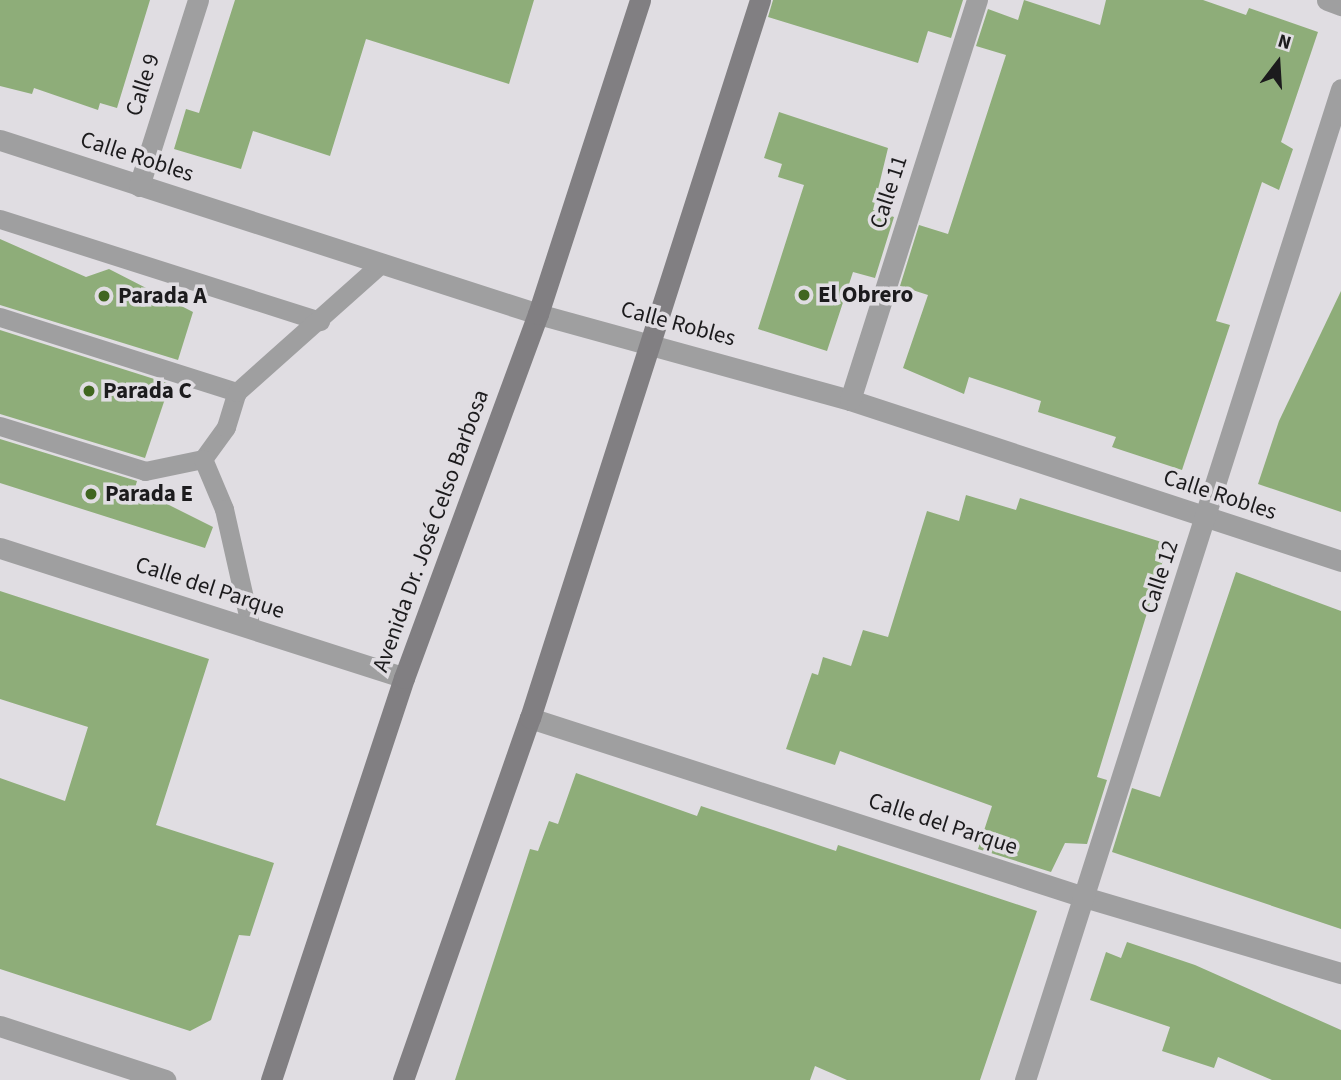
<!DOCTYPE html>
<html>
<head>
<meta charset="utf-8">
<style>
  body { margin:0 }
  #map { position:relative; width:1341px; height:1080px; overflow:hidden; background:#e0dde2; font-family:"Source Sans 3",sans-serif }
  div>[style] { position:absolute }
  .building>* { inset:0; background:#8ead79 }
  .service>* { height:19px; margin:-9.5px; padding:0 9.5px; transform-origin:9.5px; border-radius:9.5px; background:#9f9fa0 }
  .minor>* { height:21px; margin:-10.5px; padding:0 10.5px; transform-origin:10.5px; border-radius:10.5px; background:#9f9fa0 }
  .secondary>* { height:21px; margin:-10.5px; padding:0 10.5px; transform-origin:10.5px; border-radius:10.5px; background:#817f82 }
  .dots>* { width:19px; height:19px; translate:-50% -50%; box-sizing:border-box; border:4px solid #e0dde2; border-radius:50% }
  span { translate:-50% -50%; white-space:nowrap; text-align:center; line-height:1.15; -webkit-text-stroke:7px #e0dde2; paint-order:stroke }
  .street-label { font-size:23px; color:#1c1b1d }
  .poi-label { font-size:23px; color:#1c1b1d; font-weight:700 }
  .left { translate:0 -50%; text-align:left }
  .north { position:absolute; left:1243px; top:28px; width:70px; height:70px; -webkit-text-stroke:5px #e0dde2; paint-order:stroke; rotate:17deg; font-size:19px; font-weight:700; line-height:28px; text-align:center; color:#1c1b1d }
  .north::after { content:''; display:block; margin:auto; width:24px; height:32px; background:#1c1b1d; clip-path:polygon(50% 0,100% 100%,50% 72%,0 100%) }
</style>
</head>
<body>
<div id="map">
  <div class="building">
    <i style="clip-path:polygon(0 0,150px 0,117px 108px,100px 103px,98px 110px,34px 88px,32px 94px,0 86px)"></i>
    <i style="clip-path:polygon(235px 0,534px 0,509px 84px,366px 39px,330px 156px,253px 131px,241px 169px,174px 149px,186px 109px,199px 113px)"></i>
    <i style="clip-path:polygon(773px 0,963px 0,951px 38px,928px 31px,918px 63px,768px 17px)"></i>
    <i style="clip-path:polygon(1024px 0,1100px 25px,1106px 0,1203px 0,1246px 15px,1249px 8px,1318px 32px,1281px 142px,1293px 149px,1279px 190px,1262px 182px,1216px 321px,1230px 325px,1182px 470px,1112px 447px,1116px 437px,1038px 412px,1041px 401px,969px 377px,964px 394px,903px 368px,928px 295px,900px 286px,919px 225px,948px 234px,1006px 55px,976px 46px,988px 9px,1018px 20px)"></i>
    <i style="clip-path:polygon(779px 112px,888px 148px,873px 210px,894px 217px,875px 278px,853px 272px,827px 351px,758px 329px,804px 185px,778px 177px,782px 164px,764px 158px)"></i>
    <i style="clip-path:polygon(0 239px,86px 277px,109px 269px,193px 312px,178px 360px,0 305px)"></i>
    <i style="clip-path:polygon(1341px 291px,1341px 512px,1258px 484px,1279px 421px)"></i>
    <i style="clip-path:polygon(0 330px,170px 384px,145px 458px,0 414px)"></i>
    <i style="clip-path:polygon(0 439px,137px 481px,135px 488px,213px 527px,205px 548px,0 483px)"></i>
    <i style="clip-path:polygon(966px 495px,1016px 510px,1020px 498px,1168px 544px,1097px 777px,1107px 780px,1087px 844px,1065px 843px,1051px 872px,978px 849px,992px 806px,840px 751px,835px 765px,786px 749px,812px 673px,818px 675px,823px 657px,851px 666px,863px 630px,888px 637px,927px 511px,959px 521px)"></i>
    <i style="clip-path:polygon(1236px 572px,1341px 611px,1341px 929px,1112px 852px,1132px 788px,1160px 797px)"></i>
    <i style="clip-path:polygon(0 591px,209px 659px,156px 825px,274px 863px,250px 936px,239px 935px,211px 1020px,190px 1031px,0 969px,0 778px,65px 801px,88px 727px,0 699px)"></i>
    <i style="clip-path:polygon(576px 773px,697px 816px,701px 806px,836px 851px,838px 845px,1037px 911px,980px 1080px,847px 1080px,815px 1066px,810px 1080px,455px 1080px,530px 849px,538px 851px,549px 821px,558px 824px)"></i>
    <i style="clip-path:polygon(1127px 942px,1195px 965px,1341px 1030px,1341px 1080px,1272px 1080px,1218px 1057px,1214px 1068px,1162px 1051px,1170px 1027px,1090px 1000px,1106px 952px,1121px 958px)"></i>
  </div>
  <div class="service">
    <i style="left:0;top:219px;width:336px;rotate:17.7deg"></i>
    <i style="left:0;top:317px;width:249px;rotate:17.6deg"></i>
    <i style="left:0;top:426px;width:152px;rotate:17.2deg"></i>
    <i style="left:145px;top:471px;width:59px;rotate:-11.7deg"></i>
    <i style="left:203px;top:459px;width:39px;rotate:-54deg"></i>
    <i style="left:226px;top:427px;width:37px;rotate:-73deg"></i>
    <i style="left:237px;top:392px;width:194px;rotate:-41.7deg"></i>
    <i style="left:203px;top:459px;width:54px;rotate:67.2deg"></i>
    <i style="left:224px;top:509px;width:123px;rotate:77.3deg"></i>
  </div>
  <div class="minor">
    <i style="left:1327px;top:0;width:15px;rotate:20deg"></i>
    <i style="left:0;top:140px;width:565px;rotate:17.92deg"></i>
    <i style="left:538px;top:314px;width:324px;rotate:15.4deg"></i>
    <i style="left:850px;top:400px;width:517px;rotate:18.15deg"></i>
    <i style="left:139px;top:186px;width:195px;rotate:-72.4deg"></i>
    <i style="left:850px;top:400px;width:420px;rotate:-72.4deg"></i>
    <i style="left:0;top:548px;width:424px;rotate:17.8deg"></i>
    <i style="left:530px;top:718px;width:582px;rotate:17.91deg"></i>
    <i style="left:1084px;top:897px;width:268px;rotate:16.5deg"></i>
    <i style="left:0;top:1026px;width:174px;rotate:18.1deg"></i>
    <i style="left:1025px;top:1080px;width:1040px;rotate:-72.31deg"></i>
  </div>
  <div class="secondary">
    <i style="left:271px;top:1080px;width:423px;rotate:-71.7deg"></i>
    <i style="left:404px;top:678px;width:388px;rotate:-69.8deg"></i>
    <i style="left:538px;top:314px;width:330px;rotate:-72deg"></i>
    <i style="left:403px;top:1080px;width:384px;rotate:-70.7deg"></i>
    <i style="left:530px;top:718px;width:754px;rotate:-72.24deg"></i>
  </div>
  <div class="dots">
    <i style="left:804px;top:295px;background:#416620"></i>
    <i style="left:104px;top:296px;background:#416620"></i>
    <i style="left:89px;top:391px;background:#416620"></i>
    <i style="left:91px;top:494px;background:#416620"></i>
  </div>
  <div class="street-label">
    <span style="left:143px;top:85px;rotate:-72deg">Calle 9</span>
    <span style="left:137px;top:157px;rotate:18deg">Calle Robles</span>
    <span style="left:889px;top:192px;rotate:-72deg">Calle 11</span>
    <span style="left:678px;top:324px;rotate:15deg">Calle Robles</span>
    <span style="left:1220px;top:495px;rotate:18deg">Calle Robles</span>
    <span style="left:431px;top:531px;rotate:-70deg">Avenida Dr. José Celso Barbosa</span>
    <span style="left:1160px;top:577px;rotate:-72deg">Calle 12</span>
    <span style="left:210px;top:588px;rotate:18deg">Calle del Parque</span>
    <span style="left:943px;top:824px;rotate:18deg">Calle del Parque</span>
  </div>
  <div class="poi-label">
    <span class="left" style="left:818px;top:295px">El Obrero</span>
    <span class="left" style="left:118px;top:296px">Parada A</span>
    <span class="left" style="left:103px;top:391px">Parada C</span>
    <span class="left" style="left:105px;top:494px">Parada E</span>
  </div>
  <div class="north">N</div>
</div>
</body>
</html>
